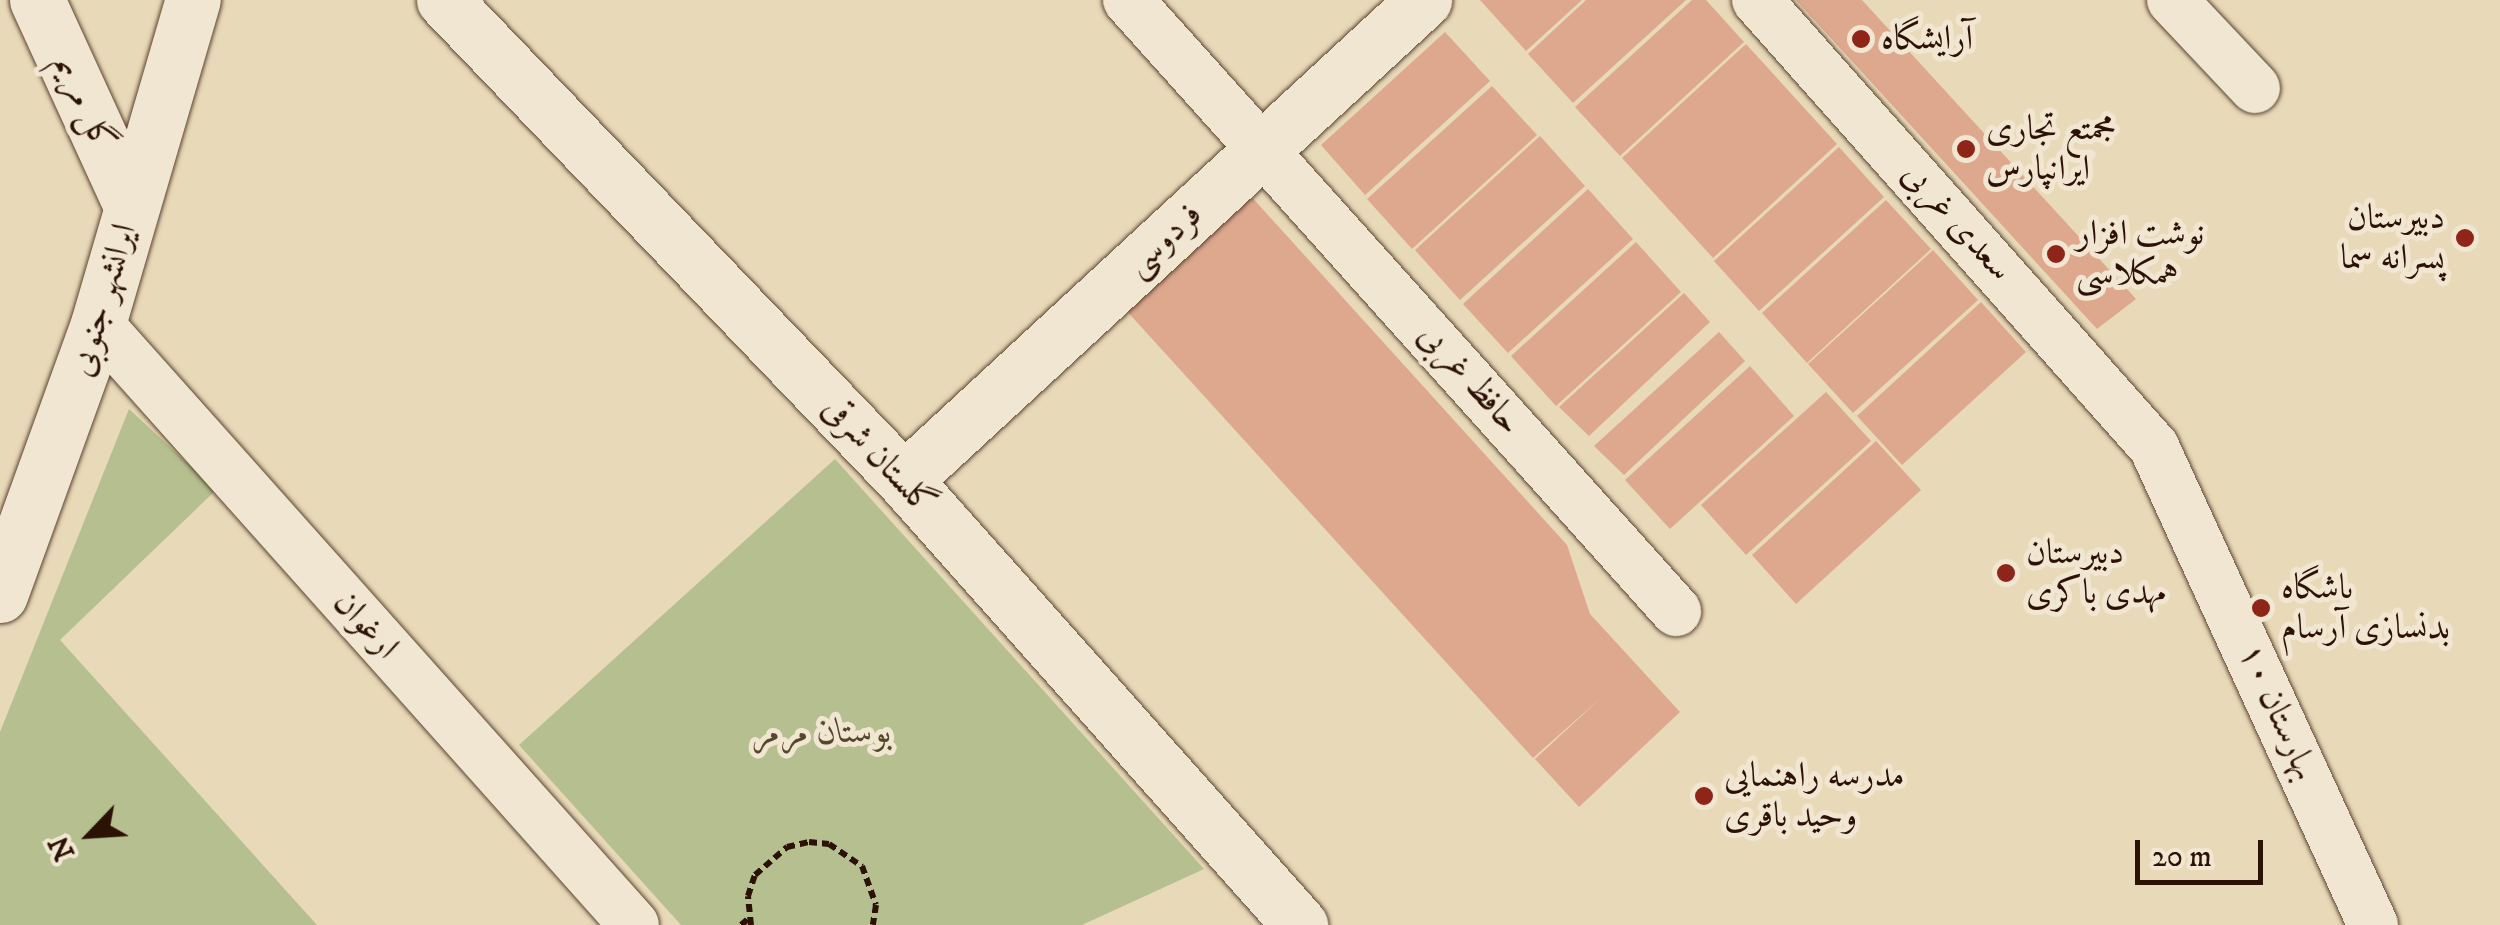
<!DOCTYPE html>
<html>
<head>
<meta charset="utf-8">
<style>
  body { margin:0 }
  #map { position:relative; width:2500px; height:925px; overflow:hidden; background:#e8d9b8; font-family:"IM FELL DW Pica",Amiri,serif }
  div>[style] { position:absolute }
  .green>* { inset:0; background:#b5bf8f }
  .building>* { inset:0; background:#dda88e }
  .path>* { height:6px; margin-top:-3px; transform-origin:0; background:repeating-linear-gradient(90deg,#2c1204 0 8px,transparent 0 13px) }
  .roads { filter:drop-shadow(0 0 2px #5b4431) drop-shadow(0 0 2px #5b4431) }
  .street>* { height:50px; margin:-25px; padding:0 25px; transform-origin:25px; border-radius:25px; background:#f0e6d1 }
  .secondary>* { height:55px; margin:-27.5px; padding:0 27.5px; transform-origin:27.5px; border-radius:27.5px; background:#f0e6d1 }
  .dots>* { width:28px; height:28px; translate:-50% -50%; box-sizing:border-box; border:5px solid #f0e6d1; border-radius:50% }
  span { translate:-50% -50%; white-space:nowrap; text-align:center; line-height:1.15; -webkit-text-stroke:10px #f0e6d1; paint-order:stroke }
  .poi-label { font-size:35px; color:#2c1204 }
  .left { translate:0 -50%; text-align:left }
  .right { translate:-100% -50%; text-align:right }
  .street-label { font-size:35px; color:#2c1204 }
  .park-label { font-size:35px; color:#55462e; font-style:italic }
  .north { position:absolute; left:40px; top:785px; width:100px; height:100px; -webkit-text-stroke:8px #f0e6d1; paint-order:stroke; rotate:245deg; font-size:28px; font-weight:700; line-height:40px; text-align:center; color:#2c1204 }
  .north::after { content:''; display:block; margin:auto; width:35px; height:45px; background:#2c1204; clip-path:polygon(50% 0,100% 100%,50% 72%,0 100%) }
  .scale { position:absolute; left:2135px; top:840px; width:128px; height:45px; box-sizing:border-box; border:5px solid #2c1204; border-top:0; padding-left:12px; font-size:30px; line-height:35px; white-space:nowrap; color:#2c1204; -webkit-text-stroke:8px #f0e6d1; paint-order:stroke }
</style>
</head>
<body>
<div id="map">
  <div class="green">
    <i style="clip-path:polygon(129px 409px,216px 490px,60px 640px,317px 925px,0 925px,0 732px)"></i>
    <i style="clip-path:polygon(835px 459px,1204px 869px,1082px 925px,681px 925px,519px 745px)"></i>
  </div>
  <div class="building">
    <i style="clip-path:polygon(1480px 0,1582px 0,1526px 51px)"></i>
    <i style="clip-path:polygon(1586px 0,1686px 0,1573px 103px,1528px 54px)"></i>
    <i style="clip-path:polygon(1692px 0,1706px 0,1744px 42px,1620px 156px,1575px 107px)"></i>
    <i style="clip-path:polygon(1796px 0,1862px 0,2136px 299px,2097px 329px)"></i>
    <i style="clip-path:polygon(1445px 32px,1490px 81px,1365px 195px,1321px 145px)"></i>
    <i style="clip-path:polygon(1746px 44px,1837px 144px,1713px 258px,1622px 158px)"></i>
    <i style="clip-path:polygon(1492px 86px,1537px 135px,1412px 249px,1367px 199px)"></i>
    <i style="clip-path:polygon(1540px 136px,1585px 186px,1460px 300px,1415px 250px)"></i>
    <i style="clip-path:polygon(1839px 147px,1884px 197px,1759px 311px,1714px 261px)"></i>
    <i style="clip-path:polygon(1588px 189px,1633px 239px,1508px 353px,1463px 304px)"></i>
    <i style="clip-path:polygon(1249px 194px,1567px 545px,1590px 614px,1680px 712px,1579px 807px,1535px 759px,1603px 696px,1533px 758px,1124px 308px)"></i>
    <i style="clip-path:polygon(1886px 200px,1931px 249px,1807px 363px,1762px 313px)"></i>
    <i style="clip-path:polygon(1636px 242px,1681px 292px,1556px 406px,1511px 356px)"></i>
    <i style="clip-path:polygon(1933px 250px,1978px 300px,1853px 413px,1808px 364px)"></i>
    <i style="clip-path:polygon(1684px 293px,1710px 322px,1589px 436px,1559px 407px)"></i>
    <i style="clip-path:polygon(1981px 302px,2026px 352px,1902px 465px,1857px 416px)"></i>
    <i style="clip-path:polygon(1719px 332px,1745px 361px,1624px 475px,1594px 446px)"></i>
    <i style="clip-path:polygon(1750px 366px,1794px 416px,1670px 529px,1625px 480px)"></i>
    <i style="clip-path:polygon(1826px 392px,1871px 441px,1746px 555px,1701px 505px)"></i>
    <i style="clip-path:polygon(1876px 441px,1921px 490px,1796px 604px,1752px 555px)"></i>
  </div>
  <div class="path">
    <i style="left:741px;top:925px;width:11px;rotate:-41deg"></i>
    <i style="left:751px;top:925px;width:29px;rotate:-96deg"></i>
    <i style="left:748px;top:896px;width:22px;rotate:-72deg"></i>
    <i style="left:755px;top:875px;width:43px;rotate:-41.2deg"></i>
    <i style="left:787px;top:847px;width:23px;rotate:-13deg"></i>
    <i style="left:809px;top:842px;width:20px;rotate:6deg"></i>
    <i style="left:829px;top:844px;width:40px;rotate:34deg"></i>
    <i style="left:862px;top:866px;width:41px;rotate:70.3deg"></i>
    <i style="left:876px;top:905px;width:20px;rotate:99deg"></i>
  </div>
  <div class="roads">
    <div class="street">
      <i style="left:1128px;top:0;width:821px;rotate:48.11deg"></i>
      <i style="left:1757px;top:0;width:598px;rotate:48.39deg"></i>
      <i style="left:2154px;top:447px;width:526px;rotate:65.38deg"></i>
      <i style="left:2172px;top:0;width:121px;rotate:46.7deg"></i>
      <i style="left:98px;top:324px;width:805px;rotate:48.27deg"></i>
    </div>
    <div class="secondary">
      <i style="left:37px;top:0;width:226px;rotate:65.4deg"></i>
      <i style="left:444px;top:0;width:665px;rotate:46.22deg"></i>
      <i style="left:904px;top:480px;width:596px;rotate:48.33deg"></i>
      <i style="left:904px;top:480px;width:708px;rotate:-42.71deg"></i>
      <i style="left:0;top:595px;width:288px;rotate:-70.1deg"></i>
      <i style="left:98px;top:324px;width:338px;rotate:-73.7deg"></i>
    </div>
  </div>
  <div class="dots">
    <i style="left:1861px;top:39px;background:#8f2418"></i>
    <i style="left:1966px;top:149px;background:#8f2418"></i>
    <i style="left:2465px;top:238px;background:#8f2418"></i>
    <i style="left:2056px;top:254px;background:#8f2418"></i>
    <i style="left:2006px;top:573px;background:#8f2418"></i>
    <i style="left:2261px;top:608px;background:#8f2418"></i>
    <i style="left:1704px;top:796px;background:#8f2418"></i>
  </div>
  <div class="poi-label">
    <span class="left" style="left:1881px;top:39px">آرایشگاه</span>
    <span class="left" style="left:1986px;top:149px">مجمتع تجاری<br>ایرانپارس</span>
    <span class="right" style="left:2445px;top:238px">دبیرستان<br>پسرانه سما</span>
    <span class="left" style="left:2076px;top:254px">نوشت افزار<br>همکلاسی</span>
    <span class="left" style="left:2026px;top:573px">دبیرستان<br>مهدی باکری</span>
    <span class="left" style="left:2281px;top:608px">باشگاه<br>بدنسازی آرسام</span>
    <span class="left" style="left:1724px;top:796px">مدرسه راهنمایی<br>وحید باقری</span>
  </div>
  <div class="street-label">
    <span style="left:84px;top:103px;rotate:65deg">گل مریم</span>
    <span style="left:1957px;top:222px;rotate:48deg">سعدی غربی</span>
    <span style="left:1164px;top:240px;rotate:-43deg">فردوسی</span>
    <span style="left:103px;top:300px;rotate:-73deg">ایرانشهر جنوبی</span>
    <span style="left:1470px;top:379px;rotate:48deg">حافظ غربی</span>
    <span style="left:879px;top:456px;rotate:47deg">گلستان شرقی</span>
    <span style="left:366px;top:625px;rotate:48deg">ارغوان</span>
    <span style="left:2278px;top:712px;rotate:66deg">بهارستان ۱۰</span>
  </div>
  <div class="park-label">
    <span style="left:822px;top:732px">بوستان مرمر</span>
  </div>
  <div class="north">N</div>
  <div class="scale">20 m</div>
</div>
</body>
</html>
